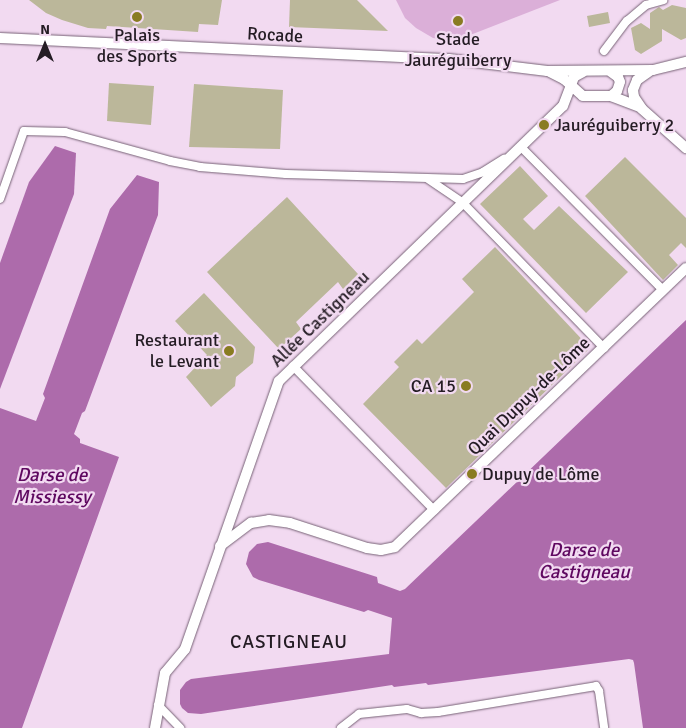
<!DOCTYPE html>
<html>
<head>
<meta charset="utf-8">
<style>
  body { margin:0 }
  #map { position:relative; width:686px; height:728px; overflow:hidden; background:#f2daf1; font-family:Signika,sans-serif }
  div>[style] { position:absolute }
  .green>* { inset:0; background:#dbafd8 }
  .water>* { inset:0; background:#ad6bab }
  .building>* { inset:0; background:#bbb79a }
  .roads { filter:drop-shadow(0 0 1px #776276) drop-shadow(0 0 1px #776276) }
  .minor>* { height:8px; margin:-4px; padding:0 4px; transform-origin:4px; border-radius:4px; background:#fff }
  .tertiary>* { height:10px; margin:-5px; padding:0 5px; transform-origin:5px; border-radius:5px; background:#fff }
  .dots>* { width:14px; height:14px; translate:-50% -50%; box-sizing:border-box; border:2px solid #f2daf1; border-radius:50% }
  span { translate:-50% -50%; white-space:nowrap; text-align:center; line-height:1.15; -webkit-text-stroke:4.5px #f2daf1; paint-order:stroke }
  .street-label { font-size:18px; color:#241c24 }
  .poi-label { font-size:18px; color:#241c24 }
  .left { translate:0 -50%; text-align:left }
  .right { translate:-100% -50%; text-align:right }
  .water-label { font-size:19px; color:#5f0860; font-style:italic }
  .neighbourhood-label { font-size:19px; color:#241c24; letter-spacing:1px }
  .north { position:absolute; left:20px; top:20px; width:50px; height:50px; -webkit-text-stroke:4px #f2daf1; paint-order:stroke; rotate:0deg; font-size:14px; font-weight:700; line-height:20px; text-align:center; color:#241c24 }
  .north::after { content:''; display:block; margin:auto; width:18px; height:22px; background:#241c24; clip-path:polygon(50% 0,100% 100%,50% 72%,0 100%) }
</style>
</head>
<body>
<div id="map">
  <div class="green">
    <i style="clip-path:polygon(396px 0,560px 0,460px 39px,447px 40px,433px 38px,416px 28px,405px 18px)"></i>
  </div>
  <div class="water">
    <i style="clip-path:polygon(55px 146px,76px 153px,74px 194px,0 389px,0 263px,29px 182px)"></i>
    <i style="clip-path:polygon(137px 175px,159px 182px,158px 215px,85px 411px,82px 413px,74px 434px,80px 439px,80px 443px,119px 457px,22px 728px,0 728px,0 408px,36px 421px,45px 398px,43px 394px,110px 209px)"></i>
    <i style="clip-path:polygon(686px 320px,686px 728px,643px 728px,634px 663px,633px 660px,629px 659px,428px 685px,426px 683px,394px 687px,392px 685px,201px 714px,188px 713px,182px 708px,180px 704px,180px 690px,186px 682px,191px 679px,389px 654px,392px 618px,368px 610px,364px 612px,259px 580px,253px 577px,246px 564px,249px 552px,257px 544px,268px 542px,377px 577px,378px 583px,400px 591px,405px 589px)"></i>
  </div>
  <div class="building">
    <i style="clip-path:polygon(29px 0,222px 0,218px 25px,199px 24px,198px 32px,107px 26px,106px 29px,88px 28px,62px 20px,46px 13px)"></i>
    <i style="clip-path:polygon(290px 0,357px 0,388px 31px,289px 27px)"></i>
    <i style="clip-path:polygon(672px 5px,686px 8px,686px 38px,681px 40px,662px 29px,662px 41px,641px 54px,635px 50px,631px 28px,641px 23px,650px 29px,650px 13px,659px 7px,663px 10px)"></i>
    <i style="clip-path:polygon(608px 12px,610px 23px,589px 27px,587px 16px)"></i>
    <i style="clip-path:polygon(109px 83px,154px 86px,151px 125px,107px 121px)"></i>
    <i style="clip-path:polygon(194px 84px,283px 90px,280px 149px,189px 147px)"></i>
    <i style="clip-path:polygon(625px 157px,686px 218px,686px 248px,681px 243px,669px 255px,678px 265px,663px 280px,585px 196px)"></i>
    <i style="clip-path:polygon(520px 166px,548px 196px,523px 219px,534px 230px,559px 206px,628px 272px,586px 313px,480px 204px)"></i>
    <i style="clip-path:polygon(287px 197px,358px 274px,343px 289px,338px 282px,296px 322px,301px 329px,279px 349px,207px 272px)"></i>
    <i style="clip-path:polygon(495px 247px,590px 348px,446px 488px,363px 404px,399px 367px,394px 362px,417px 339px,422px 344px,474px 292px,462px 279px)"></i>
    <i style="clip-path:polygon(204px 293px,255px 347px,253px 363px,236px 377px,235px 386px,211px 407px,186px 377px,207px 355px,175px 321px)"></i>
  </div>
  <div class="roads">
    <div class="minor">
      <i style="left:604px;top:51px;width:38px;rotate:-53deg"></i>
      <i style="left:627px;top:21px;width:25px;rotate:-40deg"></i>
      <i style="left:646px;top:5px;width:18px;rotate:-16deg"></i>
      <i style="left:518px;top:150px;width:4px;rotate:-45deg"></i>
      <i style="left:521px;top:147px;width:202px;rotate:45.2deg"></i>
      <i style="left:428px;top:179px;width:41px;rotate:34.1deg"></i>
      <i style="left:462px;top:202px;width:204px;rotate:45.8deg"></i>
      <i style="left:0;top:199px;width:72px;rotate:-70.6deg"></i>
      <i style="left:24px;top:131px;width:41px;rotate:1.4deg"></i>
      <i style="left:65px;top:132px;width:109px;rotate:15.4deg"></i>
      <i style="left:170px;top:161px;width:31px;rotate:11deg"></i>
      <i style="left:200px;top:167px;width:86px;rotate:4.7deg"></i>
      <i style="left:286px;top:174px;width:177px;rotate:1.6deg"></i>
      <i style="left:463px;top:179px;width:21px;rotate:-19deg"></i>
      <i style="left:483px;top:172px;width:25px;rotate:-32deg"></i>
      <i style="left:293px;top:366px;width:202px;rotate:45.6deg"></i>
      <i style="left:158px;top:705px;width:32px;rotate:46deg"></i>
      <i style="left:341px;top:728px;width:23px;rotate:-38deg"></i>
      <i style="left:359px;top:714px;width:48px;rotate:-5.9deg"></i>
      <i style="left:407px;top:709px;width:15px;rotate:16deg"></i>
      <i style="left:421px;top:713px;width:17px;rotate:-3deg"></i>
      <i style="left:438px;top:712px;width:160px;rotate:-9.3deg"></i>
      <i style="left:596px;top:686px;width:6px;rotate:59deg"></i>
      <i style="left:599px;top:691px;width:37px;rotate:82deg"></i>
    </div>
    <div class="tertiary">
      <i style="left:0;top:38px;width:449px;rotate:2.7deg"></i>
      <i style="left:449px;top:59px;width:99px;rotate:7deg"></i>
      <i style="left:547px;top:71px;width:106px;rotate:-0.5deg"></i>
      <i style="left:653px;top:70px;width:34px;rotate:-14deg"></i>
      <i style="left:650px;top:71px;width:16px;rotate:145deg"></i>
      <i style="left:637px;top:80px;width:11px;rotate:112deg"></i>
      <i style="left:633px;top:90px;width:7px;rotate:82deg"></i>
      <i style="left:634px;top:97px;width:14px;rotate:56deg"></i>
      <i style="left:642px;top:109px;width:59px;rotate:41.6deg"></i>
      <i style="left:550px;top:72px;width:16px;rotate:27deg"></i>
      <i style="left:564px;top:79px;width:25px;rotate:42deg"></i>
      <i style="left:583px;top:96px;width:28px"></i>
      <i style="left:611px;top:96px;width:31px;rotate:21deg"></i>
      <i style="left:611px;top:72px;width:9px;rotate:36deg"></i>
      <i style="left:618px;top:77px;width:5px;rotate:68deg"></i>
      <i style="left:620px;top:82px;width:9px;rotate:108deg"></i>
      <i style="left:617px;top:91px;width:8px;rotate:140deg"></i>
      <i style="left:220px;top:546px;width:39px;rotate:-37deg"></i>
      <i style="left:251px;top:523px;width:18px;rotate:-9deg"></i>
      <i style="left:269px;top:520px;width:21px;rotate:8deg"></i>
      <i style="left:290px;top:523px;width:81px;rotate:18deg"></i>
      <i style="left:367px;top:548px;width:14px;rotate:8deg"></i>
      <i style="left:381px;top:550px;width:14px;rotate:-12deg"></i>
      <i style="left:395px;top:547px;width:403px;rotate:-43.8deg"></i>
      <i style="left:155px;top:728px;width:56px;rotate:-79.7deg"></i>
      <i style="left:165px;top:673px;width:31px;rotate:-50deg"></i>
      <i style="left:185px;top:649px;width:284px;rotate:-70.7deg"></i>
      <i style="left:279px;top:381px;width:395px;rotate:-44.1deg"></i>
      <i style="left:563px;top:106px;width:31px;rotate:-69deg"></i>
      <i style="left:574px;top:77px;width:10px;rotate:-29deg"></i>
    </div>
  </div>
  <div class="dots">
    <i style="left:137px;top:17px;background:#897c22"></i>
    <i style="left:458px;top:21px;background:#897c22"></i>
    <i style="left:544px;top:125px;background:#897c22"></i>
    <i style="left:229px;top:351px;background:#897c22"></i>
    <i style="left:466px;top:386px;background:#897c22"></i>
    <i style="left:472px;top:474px;background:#897c22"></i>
  </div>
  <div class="street-label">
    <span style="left:275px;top:35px;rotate:3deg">Rocade</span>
    <span style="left:320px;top:319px;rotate:-44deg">Allée Castigneau</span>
    <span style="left:529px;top:396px;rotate:-44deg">Quai Dupuy-de-Lôme</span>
  </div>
  <div class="poi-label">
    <span style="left:137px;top:46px">Palais<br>des Sports</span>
    <span style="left:458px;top:50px">Stade<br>Jauréguiberry</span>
    <span class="left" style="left:554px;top:125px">Jauréguiberry 2</span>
    <span class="right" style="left:219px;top:351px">Restaurant<br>le Levant</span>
    <span class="right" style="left:456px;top:386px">CA 15</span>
    <span class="left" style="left:482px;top:474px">Dupuy de Lôme</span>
  </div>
  <div class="water-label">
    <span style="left:52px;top:487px">Darse de<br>Missiessy</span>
    <span style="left:584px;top:562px">Darse de<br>Castigneau</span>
  </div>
  <div class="neighbourhood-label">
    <span style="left:289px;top:643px">CASTIGNEAU</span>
  </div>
  <div class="north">N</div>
</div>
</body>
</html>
